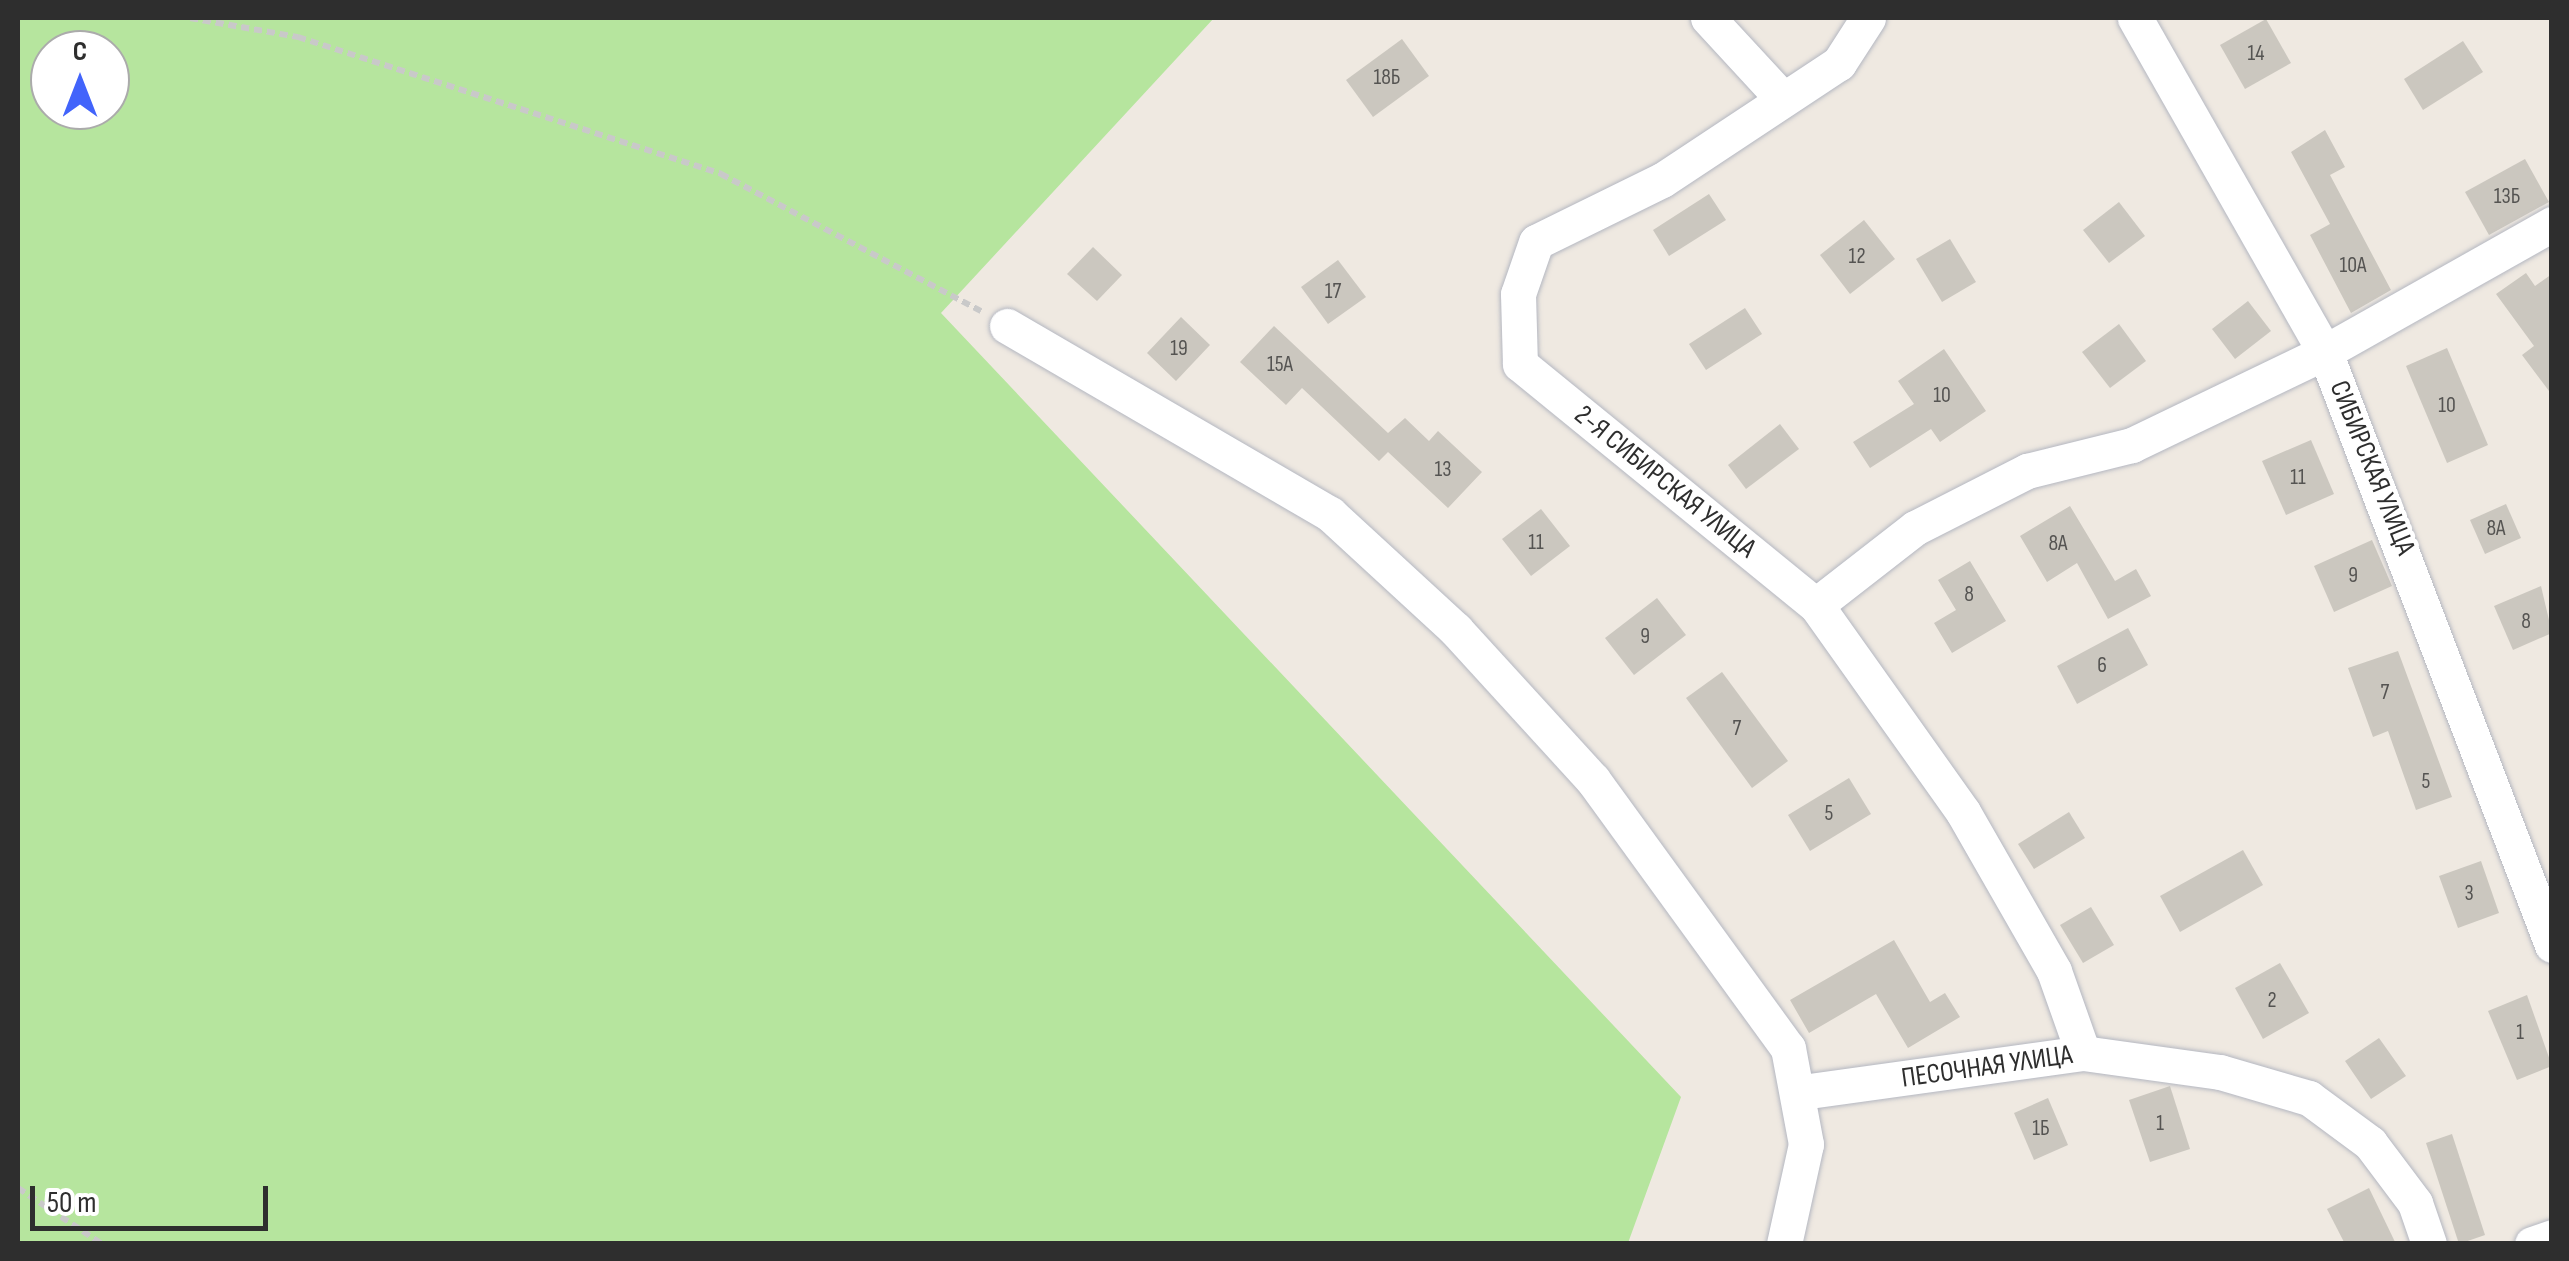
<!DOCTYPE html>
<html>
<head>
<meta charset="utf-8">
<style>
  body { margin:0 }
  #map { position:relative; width:2569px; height:1261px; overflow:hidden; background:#efe9e1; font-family:"Sofia Sans Condensed",sans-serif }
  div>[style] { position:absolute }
  .green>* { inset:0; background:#b6e59e }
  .building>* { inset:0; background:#cbc7bf }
  .path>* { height:6px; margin-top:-3px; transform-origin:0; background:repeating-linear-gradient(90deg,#c9c9c9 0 8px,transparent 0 13px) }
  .roads { filter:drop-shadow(0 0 2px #b4b7c1) drop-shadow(0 0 2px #b4b7c1) }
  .minor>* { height:35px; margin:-17.5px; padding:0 17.5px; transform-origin:17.5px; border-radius:17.5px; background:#fff }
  span { translate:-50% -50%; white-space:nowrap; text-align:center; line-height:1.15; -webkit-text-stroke:9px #fff; paint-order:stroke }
  .number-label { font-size:22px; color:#555452 }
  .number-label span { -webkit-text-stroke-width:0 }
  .street-label { font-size:28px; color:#2e2e2e }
  .frame { position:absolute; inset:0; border:20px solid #2e2e2e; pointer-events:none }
  .north { position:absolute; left:30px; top:30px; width:100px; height:100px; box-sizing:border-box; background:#fff; border:2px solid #ababab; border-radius:50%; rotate:0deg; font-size:28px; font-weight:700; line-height:40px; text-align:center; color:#2e2e2e }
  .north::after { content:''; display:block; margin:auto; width:35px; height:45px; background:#4264fb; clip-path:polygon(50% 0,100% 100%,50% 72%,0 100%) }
  .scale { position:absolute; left:30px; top:1186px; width:238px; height:45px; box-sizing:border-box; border:5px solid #2e2e2e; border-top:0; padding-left:12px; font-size:30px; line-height:35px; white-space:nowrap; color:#2e2e2e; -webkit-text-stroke:8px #fff; paint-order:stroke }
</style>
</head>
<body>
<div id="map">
  <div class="green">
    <i style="clip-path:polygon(evenodd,18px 18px,1214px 18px,941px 313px,1681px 1097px,1628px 1243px,18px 1243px,18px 18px,50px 50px,110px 50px,110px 110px,50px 110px,50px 50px)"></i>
  </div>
  <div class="building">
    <i style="clip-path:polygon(2266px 19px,2291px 63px,2245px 89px,2220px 45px)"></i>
    <i style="clip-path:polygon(1402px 39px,1429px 76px,1373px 117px,1346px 80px)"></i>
    <i style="clip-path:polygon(2463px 41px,2483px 72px,2423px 110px,2404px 79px)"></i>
    <i style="clip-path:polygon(2325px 130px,2345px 167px,2330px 175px,2391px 290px,2351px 313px,2310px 235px,2330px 224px,2291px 152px)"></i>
    <i style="clip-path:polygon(2525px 159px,2549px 202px,2489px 235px,2465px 192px)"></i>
    <i style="clip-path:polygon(1709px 194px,1726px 220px,1669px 256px,1653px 230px)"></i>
    <i style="clip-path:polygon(2119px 202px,2145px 236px,2109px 263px,2083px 230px)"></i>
    <i style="clip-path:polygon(1864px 220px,1895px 259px,1850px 294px,1820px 255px)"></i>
    <i style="clip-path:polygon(1950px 239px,1976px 282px,1942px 302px,1916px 259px)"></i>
    <i style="clip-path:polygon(1093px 247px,1122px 275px,1097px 301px,1067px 274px)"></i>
    <i style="clip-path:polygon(1338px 260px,1366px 297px,1328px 324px,1301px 287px)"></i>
    <i style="clip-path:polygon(2526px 273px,2535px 286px,2552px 274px,2552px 395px,2522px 355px,2534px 346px,2496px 294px)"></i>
    <i style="clip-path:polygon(2248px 301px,2271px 331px,2235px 359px,2212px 329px)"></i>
    <i style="clip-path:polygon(1745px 308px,1762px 334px,1706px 370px,1689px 344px)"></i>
    <i style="clip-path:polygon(1181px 317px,1210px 345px,1176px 381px,1147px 353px)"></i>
    <i style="clip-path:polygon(2119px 324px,2146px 361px,2110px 388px,2082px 352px)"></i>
    <i style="clip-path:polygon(1274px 326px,1388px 433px,1405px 418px,1429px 441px,1438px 431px,1482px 472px,1448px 508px,1388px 452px,1379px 461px,1302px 388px,1286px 405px,1240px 362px)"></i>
    <i style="clip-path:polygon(2447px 348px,2488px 445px,2447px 463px,2406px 366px)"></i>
    <i style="clip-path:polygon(1944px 349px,1986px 411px,1940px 442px,1931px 429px,1870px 468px,1853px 442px,1914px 404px,1898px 381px)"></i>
    <i style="clip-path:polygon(1780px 424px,1799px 449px,1746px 489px,1728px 465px)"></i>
    <i style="clip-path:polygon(2311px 440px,2334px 494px,2286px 515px,2262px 461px)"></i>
    <i style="clip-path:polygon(2506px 504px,2521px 538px,2485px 554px,2470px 520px)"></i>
    <i style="clip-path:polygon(2070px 506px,2115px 581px,2136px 569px,2151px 596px,2108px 619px,2077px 563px,2047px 582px,2020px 536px)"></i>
    <i style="clip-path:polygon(1541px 509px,1570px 546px,1531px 576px,1502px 539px)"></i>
    <i style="clip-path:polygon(2372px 540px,2392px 586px,2334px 612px,2314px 566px)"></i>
    <i style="clip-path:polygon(1970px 561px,2006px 621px,1952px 653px,1934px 623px,1956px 610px,1938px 580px)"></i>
    <i style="clip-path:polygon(2541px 586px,2552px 633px,2513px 650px,2494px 606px)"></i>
    <i style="clip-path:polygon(1657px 598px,1686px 635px,1634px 675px,1605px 638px)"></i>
    <i style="clip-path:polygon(2128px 628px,2148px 665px,2077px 704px,2057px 666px)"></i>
    <i style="clip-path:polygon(2398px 651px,2452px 797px,2416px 810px,2388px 731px,2373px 737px,2348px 668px)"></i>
    <i style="clip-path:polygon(1722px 672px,1788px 761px,1752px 788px,1686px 698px)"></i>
    <i style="clip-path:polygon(1849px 778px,1871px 814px,1810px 851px,1788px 815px)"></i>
    <i style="clip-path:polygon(2069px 812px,2085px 838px,2034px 869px,2018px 844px)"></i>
    <i style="clip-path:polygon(2243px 850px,2263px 885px,2180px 932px,2160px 896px)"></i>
    <i style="clip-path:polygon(2481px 861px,2499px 913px,2458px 928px,2439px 876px)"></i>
    <i style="clip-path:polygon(2091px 907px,2114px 945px,2083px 963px,2060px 925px)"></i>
    <i style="clip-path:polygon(1894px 940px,1930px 1002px,1945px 993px,1960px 1017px,1908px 1048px,1876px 994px,1809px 1033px,1790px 1000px)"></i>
    <i style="clip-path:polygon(2280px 963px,2309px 1013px,2263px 1039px,2235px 988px)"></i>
    <i style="clip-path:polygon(2527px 995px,2552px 1066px,2517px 1080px,2488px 1011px)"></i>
    <i style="clip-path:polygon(2379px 1038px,2406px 1076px,2371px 1099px,2345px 1061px)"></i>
    <i style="clip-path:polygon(2170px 1086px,2190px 1149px,2150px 1162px,2129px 1100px)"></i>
    <i style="clip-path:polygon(2048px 1098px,2068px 1145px,2034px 1160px,2014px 1113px)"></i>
    <i style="clip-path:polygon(2452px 1134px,2485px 1235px,2459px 1244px,2426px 1143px)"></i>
    <i style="clip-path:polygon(2369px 1188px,2396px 1244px,2345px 1244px,2327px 1209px)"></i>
  </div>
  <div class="path">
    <i style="left:190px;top:18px;width:110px;rotate:10deg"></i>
    <i style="left:298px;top:37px;width:445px;rotate:17.9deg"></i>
    <i style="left:721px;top:174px;width:294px;rotate:27.8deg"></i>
    <i style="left:18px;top:1188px;width:101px;rotate:33.7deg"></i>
  </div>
  <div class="roads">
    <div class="minor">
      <i style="left:1708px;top:18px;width:105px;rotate:47.3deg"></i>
      <i style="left:1868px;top:18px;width:54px;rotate:122.8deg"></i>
      <i style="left:1839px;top:63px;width:212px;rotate:146.5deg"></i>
      <i style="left:1662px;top:180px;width:140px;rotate:153.8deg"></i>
      <i style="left:1536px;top:242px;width:55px;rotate:109.1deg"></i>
      <i style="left:1518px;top:294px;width:70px;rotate:88.4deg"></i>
      <i style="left:1520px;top:364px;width:382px;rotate:39.2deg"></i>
      <i style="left:1816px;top:605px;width:254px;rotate:54.6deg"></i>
      <i style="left:1963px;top:812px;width:183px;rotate:60.2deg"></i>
      <i style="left:2054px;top:971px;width:87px;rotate:70.5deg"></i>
      <i style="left:2135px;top:18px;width:384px;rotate:60.4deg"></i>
      <i style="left:2325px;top:352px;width:635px;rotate:69.05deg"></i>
      <i style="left:1007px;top:326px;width:374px;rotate:30.2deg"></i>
      <i style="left:1330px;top:514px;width:171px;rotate:42.6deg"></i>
      <i style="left:1456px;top:630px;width:203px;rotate:47.6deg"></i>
      <i style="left:1593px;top:780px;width:331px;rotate:54deg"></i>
      <i style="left:1788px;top:1048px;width:98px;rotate:79.4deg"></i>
      <i style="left:1806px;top:1144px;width:102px;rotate:102.4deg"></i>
      <i style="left:1816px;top:605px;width:125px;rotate:-37.9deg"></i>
      <i style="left:1915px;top:528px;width:126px;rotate:-27deg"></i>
      <i style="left:2027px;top:471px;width:108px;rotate:-13.9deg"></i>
      <i style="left:2132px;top:445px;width:214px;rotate:-25.7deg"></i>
      <i style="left:2325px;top:352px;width:261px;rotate:-29.4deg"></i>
      <i style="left:1802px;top:1092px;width:284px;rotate:-7.9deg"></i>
      <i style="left:2083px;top:1053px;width:138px;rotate:7.9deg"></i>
      <i style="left:2220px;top:1072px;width:93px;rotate:16.3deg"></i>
      <i style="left:2309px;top:1098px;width:76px;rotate:36.4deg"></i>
      <i style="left:2370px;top:1143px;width:75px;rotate:53.1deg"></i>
      <i style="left:2415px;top:1203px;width:43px;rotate:71.1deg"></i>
      <i style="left:2532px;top:1244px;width:21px;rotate:-19deg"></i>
    </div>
  </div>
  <div class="number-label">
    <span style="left:2256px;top:54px">14</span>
    <span style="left:1387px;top:78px">18Б</span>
    <span style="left:2507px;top:197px">13Б</span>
    <span style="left:1857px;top:257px">12</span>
    <span style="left:2353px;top:266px">10А</span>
    <span style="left:1333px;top:292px">17</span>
    <span style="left:1179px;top:349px">19</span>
    <span style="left:1280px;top:365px">15А</span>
    <span style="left:1942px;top:396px">10</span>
    <span style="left:2447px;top:406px">10</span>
    <span style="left:1443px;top:470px">13</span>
    <span style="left:2298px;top:478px">11</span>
    <span style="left:2496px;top:529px">8А</span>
    <span style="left:1536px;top:543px">11</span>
    <span style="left:2058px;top:544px">8А</span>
    <span style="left:2353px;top:576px">9</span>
    <span style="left:1969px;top:595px">8</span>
    <span style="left:2526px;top:622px">8</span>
    <span style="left:1645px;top:637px">9</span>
    <span style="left:2102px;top:666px">6</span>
    <span style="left:2385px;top:693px">7</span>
    <span style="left:1737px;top:729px">7</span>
    <span style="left:2426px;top:782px">5</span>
    <span style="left:1829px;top:814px">5</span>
    <span style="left:2469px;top:894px">3</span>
    <span style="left:2272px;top:1001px">2</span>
    <span style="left:2520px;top:1033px">1</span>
    <span style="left:2160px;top:1124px">1</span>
    <span style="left:2041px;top:1129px">1Б</span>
  </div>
  <div class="street-label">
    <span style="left:2372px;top:468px;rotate:68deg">СИБИРСКАЯ УЛИЦА</span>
    <span style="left:1665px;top:482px;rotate:39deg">2-Я СИБИРСКАЯ УЛИЦА</span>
    <span style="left:1987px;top:1067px;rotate:-8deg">ПЕСОЧНАЯ УЛИЦА</span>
  </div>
  <div class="frame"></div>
  <div class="north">С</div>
  <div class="scale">50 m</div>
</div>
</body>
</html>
